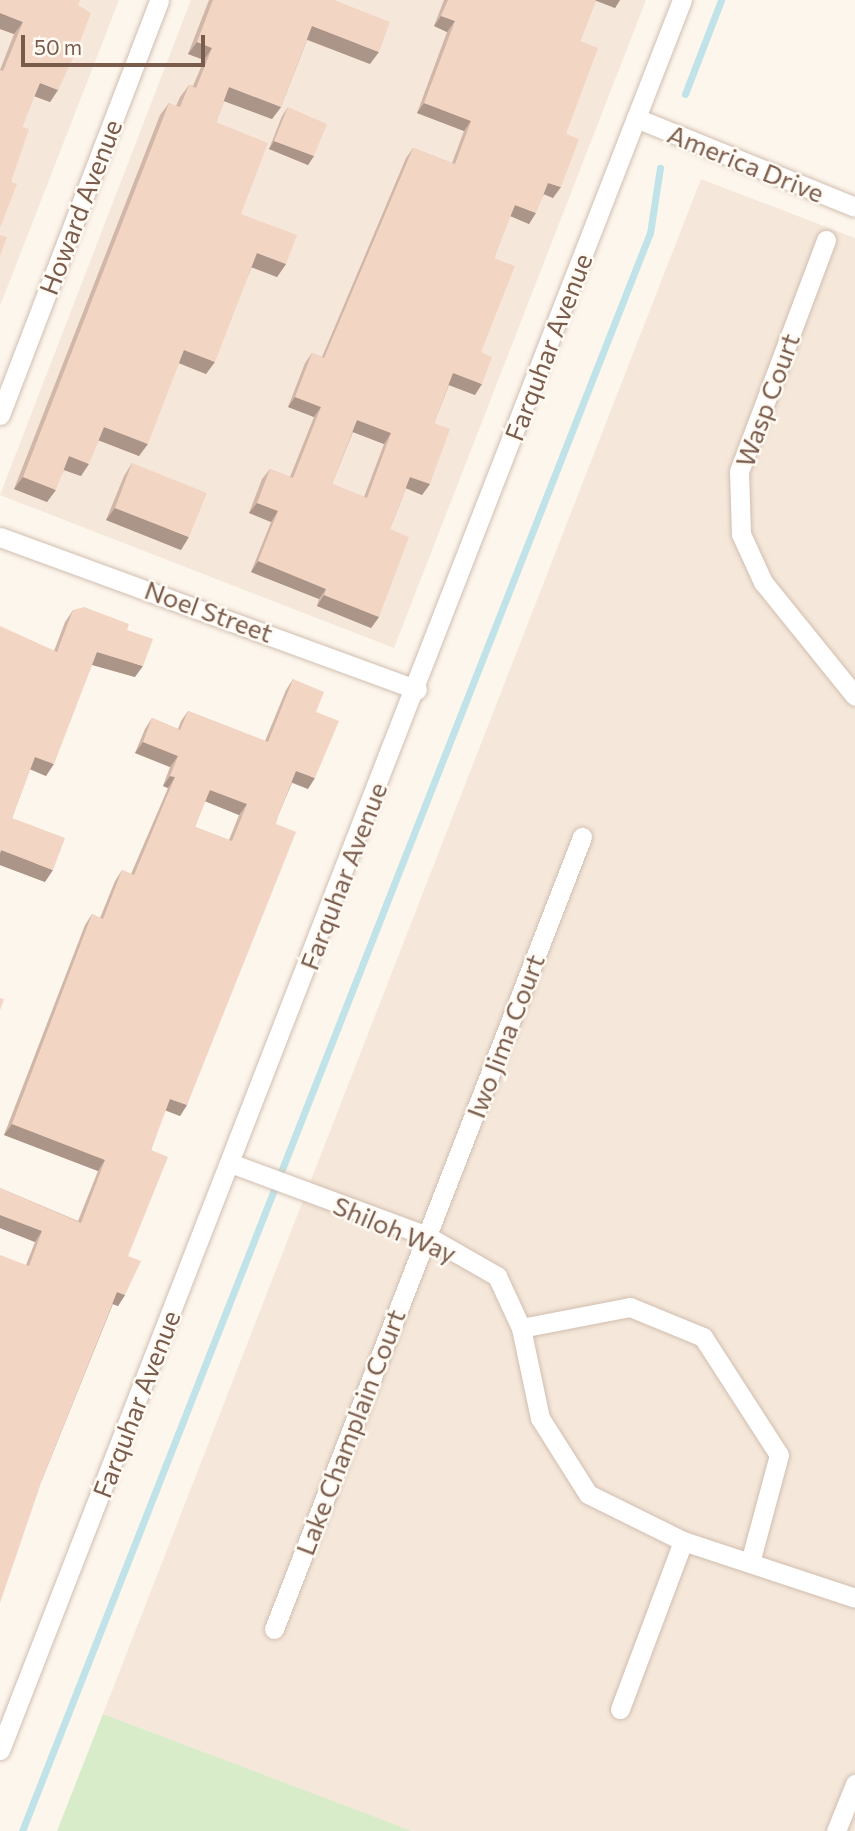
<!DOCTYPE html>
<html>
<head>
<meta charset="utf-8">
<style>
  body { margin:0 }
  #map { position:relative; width:855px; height:1831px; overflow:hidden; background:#fdf6ec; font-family:Commissioner,sans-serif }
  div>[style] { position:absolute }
  .residential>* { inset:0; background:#f5e8da }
  .green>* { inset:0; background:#d8ecc9 }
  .stream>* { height:7px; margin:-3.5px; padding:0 3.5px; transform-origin:3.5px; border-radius:3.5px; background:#bfe3e8 }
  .roads { filter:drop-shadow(0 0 2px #d1beb0) drop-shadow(0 0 2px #d1beb0) }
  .minor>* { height:19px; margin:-9.5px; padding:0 9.5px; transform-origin:9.5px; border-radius:9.5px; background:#fff }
  .wall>* { inset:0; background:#d1b7a8 }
  .shaded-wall>* { inset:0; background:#aa9588 }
  .building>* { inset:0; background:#f3d5c3 }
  span { translate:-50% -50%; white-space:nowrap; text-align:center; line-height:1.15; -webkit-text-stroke:5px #fffaf3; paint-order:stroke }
  .street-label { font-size:26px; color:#7a5c4d }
  .scale { position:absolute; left:21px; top:35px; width:184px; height:32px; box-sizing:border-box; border:4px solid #7a5c4d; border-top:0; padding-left:9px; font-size:21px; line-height:24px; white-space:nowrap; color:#7a5c4d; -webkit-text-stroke:5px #fffaf3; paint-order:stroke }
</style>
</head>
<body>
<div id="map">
  <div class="residential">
    <i style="clip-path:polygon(0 0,119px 0,0 306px)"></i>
    <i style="clip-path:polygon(191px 0,646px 0,394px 648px,0 495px)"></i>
    <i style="clip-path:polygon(701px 179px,855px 238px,855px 1831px,411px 1831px,103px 1714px)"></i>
  </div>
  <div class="green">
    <i style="clip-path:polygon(103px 1714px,378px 1818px,411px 1831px,57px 1831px)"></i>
  </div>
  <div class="stream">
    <i style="left:685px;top:94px;width:101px;rotate:-69deg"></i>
    <i style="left:22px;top:1831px;width:1717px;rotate:-68.55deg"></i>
    <i style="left:650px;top:233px;width:66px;rotate:-81.3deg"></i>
  </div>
  <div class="roads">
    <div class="minor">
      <i style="left:636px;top:118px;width:236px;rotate:22.1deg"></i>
      <i style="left:826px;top:240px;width:247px;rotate:110.6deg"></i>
      <i style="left:739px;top:471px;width:63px;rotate:88.2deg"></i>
      <i style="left:741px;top:534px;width:53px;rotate:65.4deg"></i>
      <i style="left:763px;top:582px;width:146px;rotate:51.1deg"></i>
      <i style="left:0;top:415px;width:444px;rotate:-69deg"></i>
      <i style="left:0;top:537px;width:444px;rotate:20.1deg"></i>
      <i style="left:230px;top:1163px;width:210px;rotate:20.3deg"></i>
      <i style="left:427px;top:1236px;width:81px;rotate:29.7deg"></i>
      <i style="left:497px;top:1276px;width:57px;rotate:65.2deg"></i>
      <i style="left:521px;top:1328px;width:92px;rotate:78.1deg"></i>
      <i style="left:540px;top:1418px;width:90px;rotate:57.7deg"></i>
      <i style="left:588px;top:1494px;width:106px;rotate:26.3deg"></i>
      <i style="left:683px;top:1541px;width:181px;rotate:18.3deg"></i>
      <i style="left:521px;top:1328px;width:111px;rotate:-10.9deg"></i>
      <i style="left:630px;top:1307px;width:79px;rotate:22.3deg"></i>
      <i style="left:703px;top:1337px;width:140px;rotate:57.2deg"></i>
      <i style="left:779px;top:1455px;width:108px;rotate:105.1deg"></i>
      <i style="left:274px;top:1629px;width:850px;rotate:-68.75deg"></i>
      <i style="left:620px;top:1709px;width:179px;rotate:-69.4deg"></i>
      <i style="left:0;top:1750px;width:1878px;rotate:-68.71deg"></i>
      <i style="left:836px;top:1831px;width:51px;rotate:-68deg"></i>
    </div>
  </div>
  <div class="wall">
    <i style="clip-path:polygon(0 0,78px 5px,58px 90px,50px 102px,34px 96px,22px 127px,11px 182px,0 70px,14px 34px,0 29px)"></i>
    <i style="clip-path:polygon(209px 0,334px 0,370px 64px,307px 40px,281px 107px,272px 119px,224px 101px,216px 122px,241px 214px,286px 264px,277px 277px,252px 267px,206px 374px,179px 363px,139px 456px,99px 440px,81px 476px,64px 470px,47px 502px,14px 489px,160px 115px,169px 103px,176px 106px,180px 97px,189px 85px,193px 86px,204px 60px,188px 54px)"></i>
    <i style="clip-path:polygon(evenodd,444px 0,620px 0,615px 8px,596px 0,580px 41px,566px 134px,553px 198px,544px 194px,529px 224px,510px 216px,494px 258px,475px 395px,449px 385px,434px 423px,430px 484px,422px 495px,406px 488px,390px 529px,379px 617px,371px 628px,317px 606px,319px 599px,251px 572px,271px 522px,249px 513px,262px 479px,270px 469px,290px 477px,314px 417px,288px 407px,305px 363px,312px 353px,322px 357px,406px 158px,413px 148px,452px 163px,464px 131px,417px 113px,447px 32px,434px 26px,444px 0,353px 432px,384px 444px,364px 497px,332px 484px,353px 432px)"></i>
    <i style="clip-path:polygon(288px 107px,314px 156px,308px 165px,269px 149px,282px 116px)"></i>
    <i style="clip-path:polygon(132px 463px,181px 550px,106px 520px,124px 476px)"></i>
    <i style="clip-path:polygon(73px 610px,127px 630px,135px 677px,92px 665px,46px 776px,30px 769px,12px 818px,45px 882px,0 865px,0 627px,54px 651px,65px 622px)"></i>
    <i style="clip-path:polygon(evenodd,293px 679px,316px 712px,308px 789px,292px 783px,278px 816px,187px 1105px,180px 1116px,165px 1110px,151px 1150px,128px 1256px,125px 1295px,118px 1306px,113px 1304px,42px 1480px,26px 1265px,35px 1242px,0 1228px,0 1188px,78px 1221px,98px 1171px,4px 1135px,85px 925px,92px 914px,100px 918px,115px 881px,122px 870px,131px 874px,168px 788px,163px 786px,170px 767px,135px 753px,145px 729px,152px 718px,178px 729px,181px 721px,188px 711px,265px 741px,286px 690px,293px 679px,205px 801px,239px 815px,229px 840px,195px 827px,205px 801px)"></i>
  </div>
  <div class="shaded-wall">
    <i style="clip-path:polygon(594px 0,620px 0,615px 8px)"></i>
    <i style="clip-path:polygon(0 13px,23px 22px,14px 34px,0 29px)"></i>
    <i style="clip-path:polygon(441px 16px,455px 21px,447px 32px,434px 26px)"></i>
    <i style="clip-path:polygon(312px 26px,379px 52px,370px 64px,303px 38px)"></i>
    <i style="clip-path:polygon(197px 42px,212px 48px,204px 60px,188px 54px)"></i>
    <i style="clip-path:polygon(40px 83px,58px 90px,50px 102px,31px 95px)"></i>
    <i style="clip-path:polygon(229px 87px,281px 107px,272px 119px,221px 100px)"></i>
    <i style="clip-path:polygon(424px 103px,471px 121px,464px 131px,417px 113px)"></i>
    <i style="clip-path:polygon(274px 141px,314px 156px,308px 165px,269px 149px)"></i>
    <i style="clip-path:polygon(548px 183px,561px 187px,553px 198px,541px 193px)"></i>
    <i style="clip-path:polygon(515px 205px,536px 213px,529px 224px,508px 215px)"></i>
    <i style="clip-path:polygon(257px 253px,286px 264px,277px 277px,248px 266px)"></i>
    <i style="clip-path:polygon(184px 350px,215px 362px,206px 374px,176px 362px)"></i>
    <i style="clip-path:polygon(453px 373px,482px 384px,475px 395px,446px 384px)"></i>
    <i style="clip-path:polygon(295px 397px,321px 407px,314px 417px,288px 407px)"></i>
    <i style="clip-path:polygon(357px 420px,391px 433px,384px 444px,350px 431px)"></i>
    <i style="clip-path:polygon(104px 427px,148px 444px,139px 456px,95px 439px)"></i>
    <i style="clip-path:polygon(69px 456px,89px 464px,81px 476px,61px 469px)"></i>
    <i style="clip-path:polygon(23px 477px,56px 490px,47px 502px,14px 489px)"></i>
    <i style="clip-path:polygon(410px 477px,430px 484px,422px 495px,403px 487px)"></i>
    <i style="clip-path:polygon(257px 503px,278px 511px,271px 522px,249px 513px)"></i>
    <i style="clip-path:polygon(115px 508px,189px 537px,181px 550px,106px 520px)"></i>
    <i style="clip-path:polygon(258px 561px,326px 589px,319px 599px,251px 572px)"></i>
    <i style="clip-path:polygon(324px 595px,379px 617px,371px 628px,317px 606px)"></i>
    <i style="clip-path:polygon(97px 652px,143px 666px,135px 677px,89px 664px)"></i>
    <i style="clip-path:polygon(143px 742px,178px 756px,170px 767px,135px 753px)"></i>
    <i style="clip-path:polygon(35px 757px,54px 764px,46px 776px,27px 768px)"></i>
    <i style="clip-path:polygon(296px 771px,315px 778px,308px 789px,289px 781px)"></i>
    <i style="clip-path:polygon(170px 776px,175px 777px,168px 788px,163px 786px)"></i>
    <i style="clip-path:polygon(210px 790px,247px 804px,239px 815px,202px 800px)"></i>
    <i style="clip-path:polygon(1px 850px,53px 870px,45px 882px,0 865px,0 852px)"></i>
    <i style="clip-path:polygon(170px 1099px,187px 1105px,180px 1116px,162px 1109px)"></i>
    <i style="clip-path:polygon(12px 1124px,105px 1160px,98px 1171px,4px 1135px)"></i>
    <i style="clip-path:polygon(0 1215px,42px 1231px,35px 1242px,0 1228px)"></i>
    <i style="clip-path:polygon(117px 1292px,125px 1295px,118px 1306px,110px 1303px)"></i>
  </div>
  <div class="building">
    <i style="clip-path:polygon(0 0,80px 0,78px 5px,91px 13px,77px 50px,58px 90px,40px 83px,22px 127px,29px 129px,11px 182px,17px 184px,0 228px,0 70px,3px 71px,23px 22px,0 13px)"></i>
    <i style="clip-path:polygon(213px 0,334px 0,390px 22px,379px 52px,312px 26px,281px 107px,229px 87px,216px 122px,268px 143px,241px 214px,297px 235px,286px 264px,257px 253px,215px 362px,184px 350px,148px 444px,104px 427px,89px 464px,69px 456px,56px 490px,23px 477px,169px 103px,180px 107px,189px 85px,196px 88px,212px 48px,197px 42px)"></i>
    <i style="clip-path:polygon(evenodd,448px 0,596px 0,580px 41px,598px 48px,566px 134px,579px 139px,561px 187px,548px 183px,536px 213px,515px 205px,494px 258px,515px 266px,481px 352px,492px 357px,482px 384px,453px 373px,434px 423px,450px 429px,430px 484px,410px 477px,390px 529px,409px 537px,379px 617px,324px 595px,326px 589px,258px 561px,278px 511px,257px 503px,270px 469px,293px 478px,321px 407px,295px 397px,312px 353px,324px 358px,413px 148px,455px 164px,471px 121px,424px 103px,455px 21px,441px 16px,448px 0,357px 420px,391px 433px,367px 498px,332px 484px,357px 420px)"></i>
    <i style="clip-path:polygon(288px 107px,327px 124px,314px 156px,274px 141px)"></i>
    <i style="clip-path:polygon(0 235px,7px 237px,0 256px)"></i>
    <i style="clip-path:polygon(132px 463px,207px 493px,189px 537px,115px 508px)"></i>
    <i style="clip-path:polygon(84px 607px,129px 624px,127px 630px,153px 639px,143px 666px,97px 652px,54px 764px,35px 757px,12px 818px,65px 838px,53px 870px,1px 850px,0 854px,0 626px,57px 652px,73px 610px)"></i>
    <i style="clip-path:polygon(evenodd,293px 679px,324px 692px,316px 712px,339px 721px,315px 778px,296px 771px,278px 816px,276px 824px,296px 832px,187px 1105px,170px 1099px,151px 1150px,168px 1157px,128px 1256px,141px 1261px,125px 1295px,117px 1292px,42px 1480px,0 1603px,0 1255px,29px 1266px,42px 1231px,0 1215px,0 1188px,81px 1223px,105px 1160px,12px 1124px,92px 914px,103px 919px,122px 870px,134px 875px,175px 777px,170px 776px,178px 756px,143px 742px,152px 718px,180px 730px,188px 711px,268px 742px,293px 679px,210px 790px,247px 804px,232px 841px,195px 827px,210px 790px)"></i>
    <i style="clip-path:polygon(0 998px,4px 999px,0 1010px)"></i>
  </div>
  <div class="street-label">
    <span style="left:746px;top:163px;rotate:22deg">America Drive</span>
    <span style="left:80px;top:207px;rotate:-69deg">Howard Avenue</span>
    <span style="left:548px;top:347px;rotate:-69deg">Farquhar Avenue</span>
    <span style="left:767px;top:400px;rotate:-70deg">Wasp Court</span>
    <span style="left:209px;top:611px;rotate:20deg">Noel Street</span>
    <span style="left:343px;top:876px;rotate:-69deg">Farquhar Avenue</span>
    <span style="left:505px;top:1036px;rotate:-69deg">Iwo Jima Court</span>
    <span style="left:395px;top:1229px;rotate:23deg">Shiloh Way</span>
    <span style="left:136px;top:1404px;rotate:-69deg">Farquhar Avenue</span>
    <span style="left:350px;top:1432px;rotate:-69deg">Lake Champlain Court</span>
  </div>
  <div class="scale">50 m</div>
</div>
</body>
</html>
